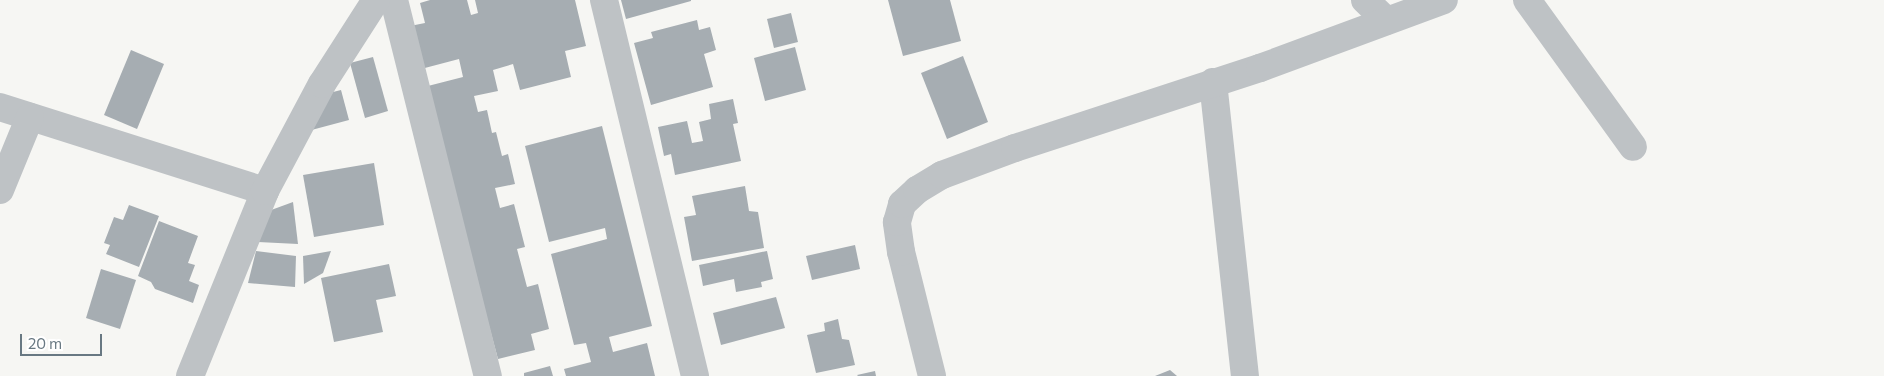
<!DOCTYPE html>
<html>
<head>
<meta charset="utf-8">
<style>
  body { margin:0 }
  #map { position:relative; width:1884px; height:376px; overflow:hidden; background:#f6f6f3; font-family:Commissioner,sans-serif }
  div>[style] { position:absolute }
  .building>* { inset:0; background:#a6adb2 }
  .street>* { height:28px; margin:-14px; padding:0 14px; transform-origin:14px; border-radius:14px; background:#bec2c5 }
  span { translate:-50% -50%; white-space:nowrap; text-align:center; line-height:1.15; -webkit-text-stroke:5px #fff; paint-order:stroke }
  .scale { position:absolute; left:20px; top:334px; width:82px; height:22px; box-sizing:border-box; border:2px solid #687882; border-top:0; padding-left:6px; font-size:15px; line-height:18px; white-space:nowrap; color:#687882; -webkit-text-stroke:4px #fff; paint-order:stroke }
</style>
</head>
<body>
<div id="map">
  <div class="building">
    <i style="clip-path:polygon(430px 0,467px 0,471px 15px,478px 13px,475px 0,575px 0,586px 46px,565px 51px,571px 77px,520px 90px,513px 64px,493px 70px,498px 91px,474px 96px,478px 112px,487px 110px,492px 133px,496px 132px,502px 156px,508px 154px,515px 184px,495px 188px,500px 208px,514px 204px,525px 247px,517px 249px,527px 287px,538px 284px,549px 329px,531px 334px,535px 350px,498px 359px,424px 87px,463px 77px,459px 59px,421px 69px,410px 26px,425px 23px,420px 3px)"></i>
    <i style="clip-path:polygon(621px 0,691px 0,691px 1px,626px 19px)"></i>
    <i style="clip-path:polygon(888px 0,950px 0,961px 41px,903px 56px)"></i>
    <i style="clip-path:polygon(791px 13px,798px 42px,774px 48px,767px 19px)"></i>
    <i style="clip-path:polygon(697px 20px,699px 30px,710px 27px,716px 50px,704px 54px,713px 87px,651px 105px,634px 43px,653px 38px,651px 32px)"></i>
    <i style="clip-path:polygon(795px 47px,806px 90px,765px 101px,754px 58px)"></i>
    <i style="clip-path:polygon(131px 50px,164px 64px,137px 129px,104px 115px)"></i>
    <i style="clip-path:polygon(963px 56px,988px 122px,947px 139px,921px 73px)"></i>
    <i style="clip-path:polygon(373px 57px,388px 111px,365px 118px,350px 63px)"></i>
    <i style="clip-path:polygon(341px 90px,349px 120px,304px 132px,321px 95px)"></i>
    <i style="clip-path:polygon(733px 99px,738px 123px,733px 124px,741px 161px,675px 175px,671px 154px,664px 156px,658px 127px,687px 121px,692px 143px,703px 141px,699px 122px,711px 119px,709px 104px)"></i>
    <i style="clip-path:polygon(602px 126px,652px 326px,609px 337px,613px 352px,647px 343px,655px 376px,566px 376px,564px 369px,591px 362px,586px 343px,574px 345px,551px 254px,607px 239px,605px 228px,549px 242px,525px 146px)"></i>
    <i style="clip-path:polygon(374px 163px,384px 225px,314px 237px,303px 175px)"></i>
    <i style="clip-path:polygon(745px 186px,749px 211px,758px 212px,764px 248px,692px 261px,684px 217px,696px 215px,692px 196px)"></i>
    <i style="clip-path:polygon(293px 202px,298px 244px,258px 242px,263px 213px)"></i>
    <i style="clip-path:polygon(129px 205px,159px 216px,139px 267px,106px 254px,110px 245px,104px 243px,114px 217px,123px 220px)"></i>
    <i style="clip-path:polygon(159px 221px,198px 236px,188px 263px,195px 265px,189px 281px,199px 285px,193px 303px,155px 289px,151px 282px,138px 276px)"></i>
    <i style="clip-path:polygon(855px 245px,860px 269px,812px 280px,806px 256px)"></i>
    <i style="clip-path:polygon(256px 251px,296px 256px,295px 287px,248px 283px)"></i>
    <i style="clip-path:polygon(331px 251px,323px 273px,304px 284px,303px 256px)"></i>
    <i style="clip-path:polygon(767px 251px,773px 279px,761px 282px,762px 287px,736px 292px,734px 279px,703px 286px,699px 265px)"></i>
    <i style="clip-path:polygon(389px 264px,396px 296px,376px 300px,383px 332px,334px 342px,321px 278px)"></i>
    <i style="clip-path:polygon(101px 269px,136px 280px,120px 329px,86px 318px)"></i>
    <i style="clip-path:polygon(776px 297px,785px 328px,721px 345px,713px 313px)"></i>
    <i style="clip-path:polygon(838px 319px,842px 339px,849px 340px,855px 365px,816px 373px,807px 335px,825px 331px,824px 323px)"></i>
    <i style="clip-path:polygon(550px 366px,553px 376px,524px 376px,524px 373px)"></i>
    <i style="clip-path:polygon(1170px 370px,1177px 376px,1155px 376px)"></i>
    <i style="clip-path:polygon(875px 371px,876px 376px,858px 376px,857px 375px)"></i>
  </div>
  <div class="street">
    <i style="left:394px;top:0;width:388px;rotate:76deg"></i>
    <i style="left:604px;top:0;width:387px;rotate:76.4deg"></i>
    <i style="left:1365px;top:0;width:30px;rotate:44deg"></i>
    <i style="left:1527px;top:0;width:181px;rotate:54.2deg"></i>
    <i style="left:1213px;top:82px;width:296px;rotate:83.8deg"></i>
    <i style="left:0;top:107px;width:278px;rotate:17.6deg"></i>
    <i style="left:0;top:190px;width:79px;rotate:-67.7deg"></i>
    <i style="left:190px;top:376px;width:200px;rotate:-67.9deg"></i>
    <i style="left:265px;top:191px;width:121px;rotate:-62deg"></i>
    <i style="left:322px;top:84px;width:100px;rotate:-57.3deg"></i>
    <i style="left:932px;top:376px;width:128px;rotate:-104deg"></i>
    <i style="left:901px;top:252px;width:30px;rotate:-98deg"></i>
    <i style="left:897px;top:222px;width:19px;rotate:-74deg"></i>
    <i style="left:902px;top:204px;width:21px;rotate:-43deg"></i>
    <i style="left:917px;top:190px;width:29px;rotate:-31deg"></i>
    <i style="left:942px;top:175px;width:78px;rotate:-20.3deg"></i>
    <i style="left:1015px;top:148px;width:258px;rotate:-18.1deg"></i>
    <i style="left:1260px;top:68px;width:196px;rotate:-20.3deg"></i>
  </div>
  <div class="scale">20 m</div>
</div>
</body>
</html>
